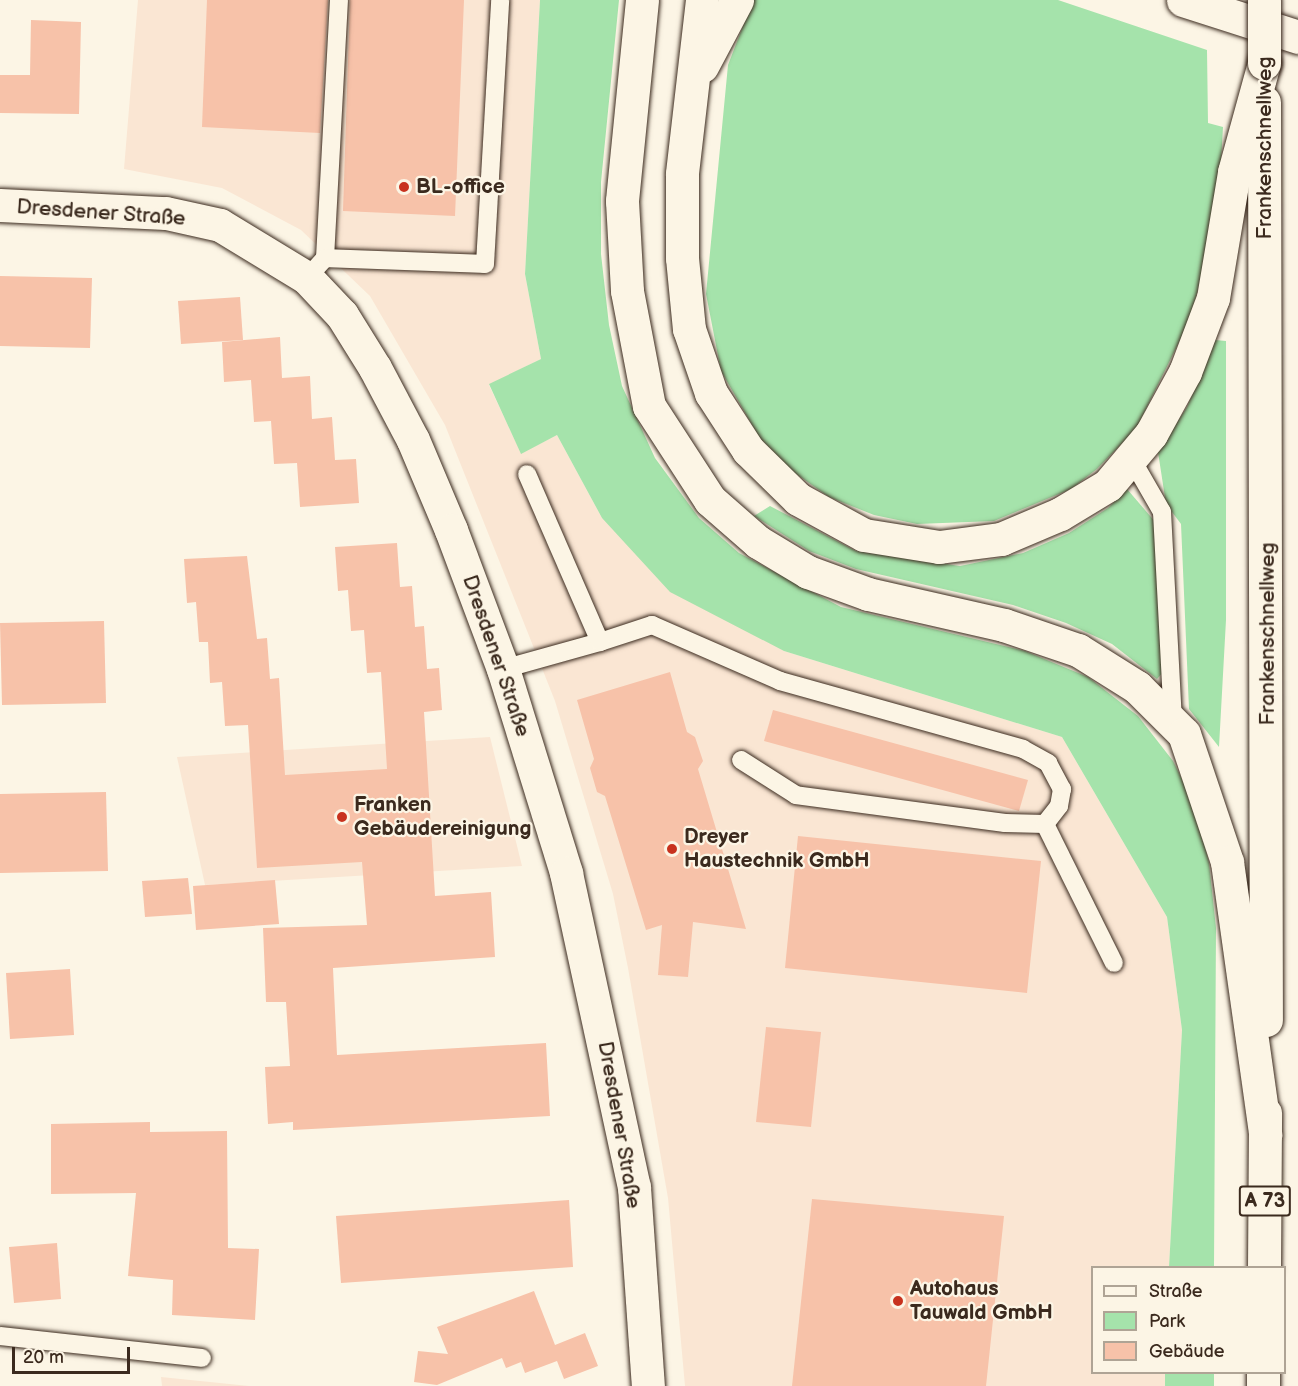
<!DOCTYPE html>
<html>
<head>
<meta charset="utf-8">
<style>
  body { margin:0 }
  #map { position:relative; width:1298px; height:1386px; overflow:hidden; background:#fcf5e5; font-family:"Balsamiq Sans",sans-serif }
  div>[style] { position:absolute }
  .built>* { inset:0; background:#fae6d3 }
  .green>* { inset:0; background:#a5e3ab }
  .building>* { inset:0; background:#f7c2a9 }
  .roads { filter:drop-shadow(0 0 2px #3b2a1e) drop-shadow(0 0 2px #3b2a1e) }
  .lane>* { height:18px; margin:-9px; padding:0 9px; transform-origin:9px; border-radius:9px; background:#fcf5e5 }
  .street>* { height:33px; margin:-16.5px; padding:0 16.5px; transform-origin:16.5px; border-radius:16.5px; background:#fcf5e5 }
  .primary>* { height:33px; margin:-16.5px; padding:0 16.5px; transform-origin:16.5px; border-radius:16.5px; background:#fcf5e5 }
  .highway>* { height:33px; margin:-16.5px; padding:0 16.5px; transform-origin:16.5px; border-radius:16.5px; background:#fcf5e5 }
  .bridges { filter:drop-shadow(0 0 2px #3b2a1e) drop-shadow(0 0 2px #3b2a1e) }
  .highway-bridge>* { height:33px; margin:-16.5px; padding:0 16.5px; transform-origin:16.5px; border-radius:16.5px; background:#fcf5e5 }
  .dots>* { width:16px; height:16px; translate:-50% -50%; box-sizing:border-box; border:3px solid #fcf5e5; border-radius:50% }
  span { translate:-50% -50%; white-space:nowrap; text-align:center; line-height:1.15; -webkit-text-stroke:4.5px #fcf5e5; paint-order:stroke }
  .shield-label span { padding:2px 4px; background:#fcf5e5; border:2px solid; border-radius:4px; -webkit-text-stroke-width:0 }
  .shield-label { font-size:20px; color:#3b2a1e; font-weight:700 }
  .street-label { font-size:21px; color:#3b2a1e }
  .poi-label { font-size:21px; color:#3b2a1e; font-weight:700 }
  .left { translate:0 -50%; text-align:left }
  .legend { position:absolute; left:1091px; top:1266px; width:195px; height:108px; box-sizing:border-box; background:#fcf5e5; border:2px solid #afa495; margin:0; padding:8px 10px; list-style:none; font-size:18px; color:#3b2a1e }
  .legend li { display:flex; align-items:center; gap:12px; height:30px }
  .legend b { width:30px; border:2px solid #afa495 }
  .scale { position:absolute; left:12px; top:1347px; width:118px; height:27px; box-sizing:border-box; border:3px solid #3b2a1e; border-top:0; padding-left:8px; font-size:18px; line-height:21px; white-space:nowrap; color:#3b2a1e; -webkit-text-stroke:4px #fcf5e5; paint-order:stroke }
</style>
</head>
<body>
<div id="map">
  <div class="built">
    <i style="clip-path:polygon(138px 0,540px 0,525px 274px,541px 359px,489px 385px,521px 453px,557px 435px,602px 518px,784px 651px,1062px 737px,1167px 917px,1182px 1030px,1169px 1267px,1092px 1268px,1092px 1372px,1165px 1373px,1165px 1386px,685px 1386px,668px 1198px,628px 968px,613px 894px,555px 701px,445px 425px,370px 296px,301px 230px,222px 188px,124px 169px)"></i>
    <i style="clip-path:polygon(490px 737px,522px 866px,205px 885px,177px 757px)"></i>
    <i style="clip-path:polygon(161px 1377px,249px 1386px,162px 1386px)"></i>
  </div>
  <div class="green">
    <i style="clip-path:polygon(540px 0,619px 0,601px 182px,601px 254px,609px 325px,622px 386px,655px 458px,699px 518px,739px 553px,841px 607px,1025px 651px,1088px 677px,1138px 716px,1173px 761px,1195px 805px,1209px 863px,1216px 928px,1214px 1267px,1169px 1267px,1182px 1030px,1167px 917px,1062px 737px,784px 651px,670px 592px,602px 518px,557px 435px,521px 454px,489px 384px,541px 359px,525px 274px)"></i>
    <i style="clip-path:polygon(753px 0,1058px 0,1207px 50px,1208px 123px,1223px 127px,1221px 162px,1201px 280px,1187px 326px,1136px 429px,1097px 469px,1071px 489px,994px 521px,917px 524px,874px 515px,829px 497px,792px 471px,759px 437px,721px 371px,706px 294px,728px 65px)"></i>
    <i style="clip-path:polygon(1215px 340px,1226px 341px,1226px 620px,1219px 747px,1189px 709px,1181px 524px,1166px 504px,1158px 452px,1187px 407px)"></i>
    <i style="clip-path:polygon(1127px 489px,1157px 524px,1165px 670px,1157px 679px,1112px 644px,1066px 623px,1013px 605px,856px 569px,809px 551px,754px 516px,770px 506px,856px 551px,960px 566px,1023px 553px,1069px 533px,1108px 508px)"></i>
    <i style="clip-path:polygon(1165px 1373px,1214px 1373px,1214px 1386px,1165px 1386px)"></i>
  </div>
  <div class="building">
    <i style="clip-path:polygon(207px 0,328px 0,320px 133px,202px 127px)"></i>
    <i style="clip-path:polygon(350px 0,464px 0,455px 216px,343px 211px)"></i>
    <i style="clip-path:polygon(31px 20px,81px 22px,79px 114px,0 113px,0 75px,30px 75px)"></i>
    <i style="clip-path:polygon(0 276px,92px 278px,90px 348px,0 346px)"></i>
    <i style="clip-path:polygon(240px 297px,243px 340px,181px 344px,178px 301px)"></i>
    <i style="clip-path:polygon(280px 337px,282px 378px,310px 376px,312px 419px,332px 417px,335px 460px,356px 459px,359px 503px,300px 507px,297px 463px,274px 464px,271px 421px,254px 422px,251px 380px,224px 382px,222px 342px)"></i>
    <i style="clip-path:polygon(397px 543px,400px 587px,412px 586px,415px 627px,424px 626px,427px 669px,439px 668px,442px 710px,424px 712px,435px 896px,491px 892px,495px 957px,333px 968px,337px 1055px,546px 1043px,550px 1116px,293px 1130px,293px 1122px,268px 1124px,265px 1067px,290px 1066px,286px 1002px,266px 1002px,263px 928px,367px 925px,362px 862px,257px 868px,248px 725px,225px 726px,222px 682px,210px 683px,208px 642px,199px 642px,196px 602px,187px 603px,184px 559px,247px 556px,257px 639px,267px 638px,270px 679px,279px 678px,285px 775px,387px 769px,381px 672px,367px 673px,364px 630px,351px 631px,348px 590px,338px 591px,335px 547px)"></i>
    <i style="clip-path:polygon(104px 621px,106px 703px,2px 705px,0 623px)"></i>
    <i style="clip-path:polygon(670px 672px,687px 732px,695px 737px,703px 761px,698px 769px,746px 929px,693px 922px,688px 977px,658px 975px,662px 925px,646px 930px,605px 796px,597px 792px,590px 768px,594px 759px,577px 700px)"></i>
    <i style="clip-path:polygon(773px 710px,1028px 780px,1019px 811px,764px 741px)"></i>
    <i style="clip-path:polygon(106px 792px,108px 871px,0 873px,0 794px)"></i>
    <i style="clip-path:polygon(798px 836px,1041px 861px,1027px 993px,785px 968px)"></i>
    <i style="clip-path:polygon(188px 878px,192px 914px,145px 917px,142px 881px)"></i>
    <i style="clip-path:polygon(275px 880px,279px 924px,196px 930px,193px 886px)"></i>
    <i style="clip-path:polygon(70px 969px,74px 1035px,10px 1039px,6px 973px)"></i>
    <i style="clip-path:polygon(766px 1027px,821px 1032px,811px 1127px,756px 1122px)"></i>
    <i style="clip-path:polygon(150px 1122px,150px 1132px,227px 1131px,228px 1248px,259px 1249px,255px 1320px,172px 1315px,173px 1280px,128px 1276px,136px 1193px,51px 1194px,51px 1124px)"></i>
    <i style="clip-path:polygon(812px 1199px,1004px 1216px,986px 1386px,792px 1386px)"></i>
    <i style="clip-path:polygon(569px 1200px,573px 1267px,341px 1283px,336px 1216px)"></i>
    <i style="clip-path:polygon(57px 1243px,61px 1299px,14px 1303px,9px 1247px)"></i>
    <i style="clip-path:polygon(534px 1291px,555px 1345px,585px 1333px,598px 1366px,564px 1379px,557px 1361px,525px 1373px,521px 1362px,506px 1368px,502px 1358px,437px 1385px,414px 1382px,418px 1351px,448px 1354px,437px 1327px)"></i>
  </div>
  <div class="roads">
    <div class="lane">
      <i style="left:325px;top:258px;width:258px;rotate:-86.9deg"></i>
      <i style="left:307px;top:278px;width:27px;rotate:-48deg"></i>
      <i style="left:325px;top:258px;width:160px;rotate:2.1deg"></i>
      <i style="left:485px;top:264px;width:264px;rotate:-86.7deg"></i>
      <i style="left:1131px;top:458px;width:62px;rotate:60.1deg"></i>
      <i style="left:1162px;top:512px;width:212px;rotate:87deg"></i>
      <i style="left:600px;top:642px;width:55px;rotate:-18.1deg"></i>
      <i style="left:652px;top:625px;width:140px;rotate:23.6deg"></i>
      <i style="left:780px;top:681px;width:252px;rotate:15.6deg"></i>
      <i style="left:1023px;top:749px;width:29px;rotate:29deg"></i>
      <i style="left:1048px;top:763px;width:30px;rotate:62deg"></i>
      <i style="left:1062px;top:789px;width:17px;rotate:100deg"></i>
      <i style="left:1059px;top:806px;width:23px;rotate:128deg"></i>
      <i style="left:1045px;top:824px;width:40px;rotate:-178.6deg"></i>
      <i style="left:1005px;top:823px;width:211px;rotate:-172.4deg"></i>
      <i style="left:796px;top:795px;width:65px;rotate:-147.5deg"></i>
      <i style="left:503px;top:669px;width:101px;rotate:-15.6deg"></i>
      <i style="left:600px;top:642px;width:183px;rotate:-113.5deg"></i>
      <i style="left:1045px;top:824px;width:155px;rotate:63.6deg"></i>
      <i style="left:0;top:1336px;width:203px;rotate:6.2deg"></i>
    </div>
    <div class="street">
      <i style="left:0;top:205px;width:166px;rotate:2.8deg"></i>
      <i style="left:166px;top:213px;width:55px;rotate:12.5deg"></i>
      <i style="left:220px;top:225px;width:102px;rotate:31.3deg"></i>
      <i style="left:307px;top:278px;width:51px;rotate:46.6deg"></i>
      <i style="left:342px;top:315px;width:62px;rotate:58.1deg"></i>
      <i style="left:375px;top:368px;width:81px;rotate:62.2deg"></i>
      <i style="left:413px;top:440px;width:98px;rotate:67.1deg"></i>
      <i style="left:451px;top:530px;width:148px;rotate:69.5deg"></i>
      <i style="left:503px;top:669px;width:214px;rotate:72.8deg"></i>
      <i style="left:566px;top:873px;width:321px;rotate:77.8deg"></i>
      <i style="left:634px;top:1187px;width:199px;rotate:86deg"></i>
    </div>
    <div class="primary">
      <i style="left:1183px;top:0;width:121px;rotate:17.8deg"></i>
    </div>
    <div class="highway">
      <i style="left:642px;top:0;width:202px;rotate:95.7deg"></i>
      <i style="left:622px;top:201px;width:90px;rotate:86.8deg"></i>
      <i style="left:627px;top:291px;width:117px;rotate:79.2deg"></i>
      <i style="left:649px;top:406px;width:112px;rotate:57deg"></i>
      <i style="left:710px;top:500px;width:64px;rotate:41.2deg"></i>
      <i style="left:758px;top:542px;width:58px;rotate:31deg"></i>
      <i style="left:808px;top:572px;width:64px;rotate:20.1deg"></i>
      <i style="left:868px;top:594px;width:139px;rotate:12.8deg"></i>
      <i style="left:1004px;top:625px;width:78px;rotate:18.7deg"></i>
      <i style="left:1078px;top:650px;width:70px;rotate:32.1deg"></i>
      <i style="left:1137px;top:687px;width:66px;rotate:45deg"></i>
      <i style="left:1184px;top:734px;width:135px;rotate:71.4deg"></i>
      <i style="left:1227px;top:862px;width:275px;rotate:82deg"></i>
      <i style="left:702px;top:0;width:175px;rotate:96.6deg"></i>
      <i style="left:682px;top:174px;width:84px;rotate:90deg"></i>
      <i style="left:682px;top:258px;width:71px;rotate:84.4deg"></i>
      <i style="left:689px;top:329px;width:68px;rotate:71deg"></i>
      <i style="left:711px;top:393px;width:68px;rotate:57deg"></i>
      <i style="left:748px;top:450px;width:70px;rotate:44.4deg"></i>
      <i style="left:798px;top:499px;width:75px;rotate:28.6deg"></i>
      <i style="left:864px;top:535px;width:76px;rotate:9.1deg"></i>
      <i style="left:939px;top:547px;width:63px;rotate:-7.4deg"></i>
      <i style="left:1001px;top:539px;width:64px;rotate:-23deg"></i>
      <i style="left:1060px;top:514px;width:56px;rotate:-31.1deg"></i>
      <i style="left:1108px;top:485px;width:67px;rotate:-49.9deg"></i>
      <i style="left:1151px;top:434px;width:71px;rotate:-61.3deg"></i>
      <i style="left:1185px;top:372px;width:79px;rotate:-69.3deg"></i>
      <i style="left:1213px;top:298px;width:128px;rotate:-80.5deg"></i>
      <i style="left:1234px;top:172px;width:113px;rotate:-74.6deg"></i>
      <i style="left:702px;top:66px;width:75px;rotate:-62.1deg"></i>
      <i style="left:1264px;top:102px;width:918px;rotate:89.88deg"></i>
      <i style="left:1264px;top:1268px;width:155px;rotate:-89.6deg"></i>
      <i style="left:1263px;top:1386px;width:14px;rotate:-90deg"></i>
    </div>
  </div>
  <div class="bridges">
    <div class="highway-bridge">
      <i style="left:1264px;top:63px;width:63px;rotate:-90deg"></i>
    </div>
  </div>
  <div class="dots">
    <i style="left:404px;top:187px;background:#c8321e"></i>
    <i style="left:342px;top:817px;background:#c8321e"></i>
    <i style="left:672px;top:849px;background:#c8321e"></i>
    <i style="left:898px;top:1301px;background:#c8321e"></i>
  </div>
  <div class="shield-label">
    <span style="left:1265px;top:1201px">A 73</span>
  </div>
  <div class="street-label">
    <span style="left:1265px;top:148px;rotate:-90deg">Frankenschnellweg</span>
    <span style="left:101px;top:213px;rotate:4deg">Dresdener Straße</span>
    <span style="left:1268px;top:634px;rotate:-90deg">Frankenschnellweg</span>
    <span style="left:496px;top:656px;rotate:71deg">Dresdener Straße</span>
    <span style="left:619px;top:1125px;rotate:80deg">Dresdener Straße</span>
  </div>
  <div class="poi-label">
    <span class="left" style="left:416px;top:187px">BL-office</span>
    <span class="left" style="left:354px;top:817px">Franken<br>Gebäudereinigung</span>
    <span class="left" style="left:684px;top:849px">Dreyer<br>Haustechnik GmbH</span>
    <span class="left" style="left:910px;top:1301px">Autohaus<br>Tauwald GmbH</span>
  </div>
  <ul class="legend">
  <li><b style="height:8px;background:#fcf5e5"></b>Straße</li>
  <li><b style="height:16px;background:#a5e3ab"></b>Park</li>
  <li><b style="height:16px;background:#f7c2a9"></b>Gebäude</li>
  </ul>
  <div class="scale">20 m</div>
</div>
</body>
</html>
